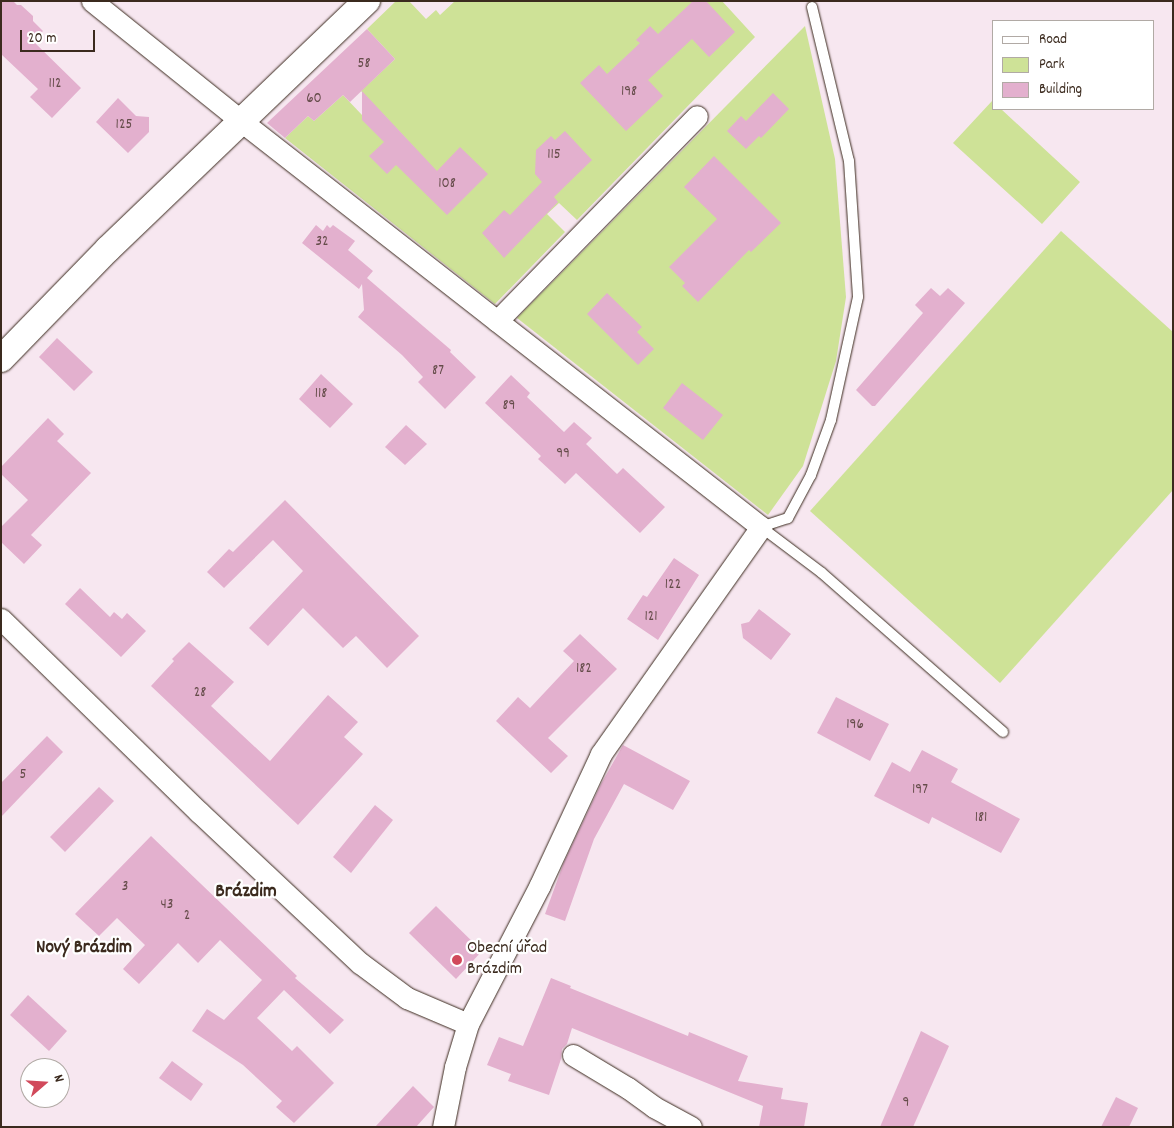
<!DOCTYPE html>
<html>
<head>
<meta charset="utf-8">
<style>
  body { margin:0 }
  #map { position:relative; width:1174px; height:1128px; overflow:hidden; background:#f7e7f0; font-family:Dekko,sans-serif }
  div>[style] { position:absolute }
  .green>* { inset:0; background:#cee297 }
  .building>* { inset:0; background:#e3b0ce }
  .roads { filter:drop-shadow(0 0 1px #3b2a1e) drop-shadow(0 0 1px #3b2a1e) }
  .service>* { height:10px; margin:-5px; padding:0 5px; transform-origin:5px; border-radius:5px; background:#fff }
  .minor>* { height:21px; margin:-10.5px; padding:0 10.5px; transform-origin:10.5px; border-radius:10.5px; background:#fff }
  .tertiary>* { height:26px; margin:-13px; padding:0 13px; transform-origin:13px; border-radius:13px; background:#fff }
  .dots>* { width:14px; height:14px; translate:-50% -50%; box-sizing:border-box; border:2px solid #fff; border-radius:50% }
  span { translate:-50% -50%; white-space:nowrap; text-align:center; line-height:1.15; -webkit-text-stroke:4.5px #fff; paint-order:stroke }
  .number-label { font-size:15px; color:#654c4a }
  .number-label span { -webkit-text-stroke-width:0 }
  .poi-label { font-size:18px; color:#3b2a1e }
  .left { translate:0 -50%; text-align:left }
  .neighbourhood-label { font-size:19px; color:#3b2a1e; font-weight:700 }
  .quarter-label { font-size:20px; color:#3b2a1e; font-weight:700 }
  .frame { position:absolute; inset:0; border:2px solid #3b2a1e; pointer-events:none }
  .legend { position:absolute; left:992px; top:20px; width:162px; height:90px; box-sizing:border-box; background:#fff; border:1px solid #b1aaa5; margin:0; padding:6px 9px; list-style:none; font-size:15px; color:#3b2a1e }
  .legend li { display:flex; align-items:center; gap:10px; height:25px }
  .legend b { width:25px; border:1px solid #b1aaa5 }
  .north { position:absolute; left:20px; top:1058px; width:50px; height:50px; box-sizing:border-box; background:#fff; border:1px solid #b1aaa5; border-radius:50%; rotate:71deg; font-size:14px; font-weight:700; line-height:20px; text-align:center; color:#3b2a1e }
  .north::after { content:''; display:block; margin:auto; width:18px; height:22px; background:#d1495b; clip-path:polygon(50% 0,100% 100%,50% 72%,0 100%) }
  .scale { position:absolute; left:20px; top:30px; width:75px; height:22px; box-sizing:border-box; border:2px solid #3b2a1e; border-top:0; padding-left:6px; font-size:15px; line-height:18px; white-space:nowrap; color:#3b2a1e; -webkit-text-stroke:4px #fff; paint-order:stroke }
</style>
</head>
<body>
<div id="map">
  <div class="green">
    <i style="clip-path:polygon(396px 1px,409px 1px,426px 19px,436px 10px,440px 15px,455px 1px,722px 1px,755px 37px,577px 220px,559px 203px,547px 214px,565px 232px,495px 304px,285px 138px,308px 116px,314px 121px,343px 95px,362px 115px,414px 147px,361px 91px,395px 59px,367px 29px)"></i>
    <i style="clip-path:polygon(805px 26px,835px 159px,846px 297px,836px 361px,803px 466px,768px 515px,517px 318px)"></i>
    <i style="clip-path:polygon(992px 101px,993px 109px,1001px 109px,1080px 182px,1042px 224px,953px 143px)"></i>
    <i style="clip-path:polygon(1061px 231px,1173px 332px,1173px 490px,1000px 683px,810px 511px)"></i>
  </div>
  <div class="building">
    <i style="clip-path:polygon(1px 1px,13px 1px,17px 5px,21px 5px,33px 16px,33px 21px,43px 31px,33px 41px,81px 88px,52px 118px,30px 97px,38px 89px,1px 54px)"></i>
    <i style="clip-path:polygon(693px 1px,706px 1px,735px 32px,709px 57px,692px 39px,648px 80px,663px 96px,626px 131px,580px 83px,599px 65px,607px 74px,640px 43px,636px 40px,650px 26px,658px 34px)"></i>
    <i style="clip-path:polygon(367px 29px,395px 59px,350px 102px,343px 95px,314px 121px,308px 116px,285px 138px,267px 123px)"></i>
    <i style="clip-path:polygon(362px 91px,437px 171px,460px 147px,488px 174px,447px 215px,396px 165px,387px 174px,369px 156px,384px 142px,362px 120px)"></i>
    <i style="clip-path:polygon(773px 93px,789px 109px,761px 138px,759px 136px,746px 149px,727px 131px,741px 116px,746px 121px)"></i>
    <i style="clip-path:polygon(118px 98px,136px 116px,149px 117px,149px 132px,128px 153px,96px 122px)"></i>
    <i style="clip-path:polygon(565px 131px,592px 160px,554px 197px,558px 202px,504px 258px,482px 233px,504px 210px,510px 215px,542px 182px,535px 174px,536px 150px,551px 136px,555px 140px)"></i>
    <i style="clip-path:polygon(714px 156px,781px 223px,751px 252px,749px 250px,698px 302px,682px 286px,685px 283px,669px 267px,717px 219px,684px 187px)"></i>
    <i style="clip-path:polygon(316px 225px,323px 231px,327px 225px,330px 228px,333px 225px,355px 241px,348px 250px,373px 271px,367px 278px,451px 350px,450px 352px,476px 377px,445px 409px,418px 382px,423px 377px,402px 355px,358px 317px,364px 310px,362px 284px,359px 289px,302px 243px)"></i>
    <i style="clip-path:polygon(931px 288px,940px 296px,948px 288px,965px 303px,875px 406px,872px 406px,856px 390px,923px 313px,915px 305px)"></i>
    <i style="clip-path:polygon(607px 293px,642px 327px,637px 332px,654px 349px,638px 365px,587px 314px)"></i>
    <i style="clip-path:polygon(57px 338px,93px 372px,74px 391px,39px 357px)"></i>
    <i style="clip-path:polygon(321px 374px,353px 404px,330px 428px,299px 399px)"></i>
    <i style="clip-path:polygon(511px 375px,530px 393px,527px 397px,564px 432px,574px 422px,592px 438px,586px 444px,617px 474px,623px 468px,665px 507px,640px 533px,576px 473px,565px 484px,538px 459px,541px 456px,485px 403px)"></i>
    <i style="clip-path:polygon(682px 383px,723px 415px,703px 440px,663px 408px)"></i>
    <i style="clip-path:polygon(48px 418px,64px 434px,57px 441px,91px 473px,31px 535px,42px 545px,24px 564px,1px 542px,1px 527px,28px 500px,1px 474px,1px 467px)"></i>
    <i style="clip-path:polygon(406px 425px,427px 444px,405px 465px,385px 447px)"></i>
    <i style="clip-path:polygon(285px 500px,419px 636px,387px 668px,356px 636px,343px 648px,303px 608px,268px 646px,249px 628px,303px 571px,273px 540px,224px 588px,207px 572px,229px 549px,233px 552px)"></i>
    <i style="clip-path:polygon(674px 558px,699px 575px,658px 640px,627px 619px,643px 595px,647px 597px)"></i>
    <i style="clip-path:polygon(80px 588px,110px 617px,114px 612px,122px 619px,127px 613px,146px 631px,121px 657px,65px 604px)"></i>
    <i style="clip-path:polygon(759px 609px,791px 634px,771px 660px,743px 638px,741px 624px,749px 622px)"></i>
    <i style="clip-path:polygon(580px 634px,617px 669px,548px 738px,568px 756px,551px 773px,496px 721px,518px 697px,530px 708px,574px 661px,563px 651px)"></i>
    <i style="clip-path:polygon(189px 642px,234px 682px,211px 706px,270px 761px,328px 695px,358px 722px,344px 737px,363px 754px,298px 825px,151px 686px,174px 661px,172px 659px)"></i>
    <i style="clip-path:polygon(836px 697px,889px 724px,870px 761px,817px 733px)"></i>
    <i style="clip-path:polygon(47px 736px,63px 752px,1px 817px,1px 783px)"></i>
    <i style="clip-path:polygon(623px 745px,690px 781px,673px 810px,624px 784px,594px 839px,565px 921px,545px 914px,564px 862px,601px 784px)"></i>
    <i style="clip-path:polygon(922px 750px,958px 769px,951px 782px,1020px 819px,1001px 853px,932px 817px,929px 824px,874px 796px,892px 762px,910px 772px)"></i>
    <i style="clip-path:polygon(99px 787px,114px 801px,65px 852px,50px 837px)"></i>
    <i style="clip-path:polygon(375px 805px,393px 820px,351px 873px,333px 857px)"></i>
    <i style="clip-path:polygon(151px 836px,297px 976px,295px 978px,344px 1020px,330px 1034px,284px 990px,257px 1018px,292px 1051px,297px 1046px,334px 1083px,294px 1123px,276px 1107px,282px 1101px,243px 1065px,192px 1031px,207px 1009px,224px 1020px,262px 980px,220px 940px,198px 963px,178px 943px,139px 984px,123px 969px,145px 945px,117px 918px,99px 936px,75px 914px)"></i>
    <i style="clip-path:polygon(436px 906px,482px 951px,456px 979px,409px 933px)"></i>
    <i style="clip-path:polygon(551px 978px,571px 986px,570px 988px,688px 1036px,689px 1032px,748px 1056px,738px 1081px,783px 1088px,781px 1099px,808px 1103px,804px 1127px,759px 1127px,763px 1106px,572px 1028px,567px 1044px,562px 1049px,561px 1059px,549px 1095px,508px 1081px,511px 1074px,487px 1065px,499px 1037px,523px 1046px)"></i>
    <i style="clip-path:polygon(28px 995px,67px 1031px,49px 1051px,10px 1015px)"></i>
    <i style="clip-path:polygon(921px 1031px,949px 1046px,913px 1127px,880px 1127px)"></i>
    <i style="clip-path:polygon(172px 1061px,203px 1084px,191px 1101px,159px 1078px)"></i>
    <i style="clip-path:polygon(413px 1086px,434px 1107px,416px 1127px,375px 1127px)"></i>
    <i style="clip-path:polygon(1116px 1097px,1138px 1108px,1129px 1127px,1101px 1127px)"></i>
  </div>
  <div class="roads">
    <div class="service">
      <i style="left:812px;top:7px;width:158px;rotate:76.5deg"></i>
      <i style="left:849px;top:161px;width:136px;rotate:86.2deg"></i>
      <i style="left:858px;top:297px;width:126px;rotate:102.4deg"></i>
      <i style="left:831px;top:420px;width:59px;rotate:110deg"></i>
      <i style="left:811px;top:475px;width:49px;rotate:118.1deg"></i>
      <i style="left:788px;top:518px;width:28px;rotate:162deg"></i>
      <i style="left:761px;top:527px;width:76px;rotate:37deg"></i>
      <i style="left:822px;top:573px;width:241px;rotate:41.3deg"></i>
    </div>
    <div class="minor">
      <i style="left:92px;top:1px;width:191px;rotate:38.8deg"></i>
      <i style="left:241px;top:121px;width:660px;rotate:37.98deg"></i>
      <i style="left:761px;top:527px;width:278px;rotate:125.2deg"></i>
      <i style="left:601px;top:754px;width:145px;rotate:115deg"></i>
      <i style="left:540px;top:885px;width:157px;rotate:117.4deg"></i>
      <i style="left:468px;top:1024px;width:45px;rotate:106.8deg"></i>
      <i style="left:455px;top:1067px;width:61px;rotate:101.3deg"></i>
      <i style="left:497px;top:321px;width:286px;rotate:-45.7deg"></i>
      <i style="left:1px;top:619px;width:277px;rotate:44.3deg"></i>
      <i style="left:199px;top:812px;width:221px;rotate:43.2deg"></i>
      <i style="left:360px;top:963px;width:59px;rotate:36.7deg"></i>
      <i style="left:407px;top:998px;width:66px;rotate:23.1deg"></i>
      <i style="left:573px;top:1055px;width:64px;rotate:31deg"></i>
      <i style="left:628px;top:1088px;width:32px;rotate:36deg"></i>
      <i style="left:654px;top:1107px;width:42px;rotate:28.4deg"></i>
    </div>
    <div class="tertiary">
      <i style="left:1px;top:359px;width:153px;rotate:-45.8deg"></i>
      <i style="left:108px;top:249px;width:359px;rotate:-43.8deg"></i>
    </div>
  </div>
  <div class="dots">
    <i style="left:457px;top:960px;background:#d1495b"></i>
  </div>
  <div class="number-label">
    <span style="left:364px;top:65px">58</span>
    <span style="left:55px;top:85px">112</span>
    <span style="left:629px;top:93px">198</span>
    <span style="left:314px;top:100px">60</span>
    <span style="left:124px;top:126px">125</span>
    <span style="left:554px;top:156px">115</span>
    <span style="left:447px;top:185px">108</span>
    <span style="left:322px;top:243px">32</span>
    <span style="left:438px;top:372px">87</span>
    <span style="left:321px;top:395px">118</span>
    <span style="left:509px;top:407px">89</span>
    <span style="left:563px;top:455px">99</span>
    <span style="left:673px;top:586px">122</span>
    <span style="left:651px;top:618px">121</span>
    <span style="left:584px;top:670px">182</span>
    <span style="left:200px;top:694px">28</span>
    <span style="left:855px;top:726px">196</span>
    <span style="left:23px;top:776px">5</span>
    <span style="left:920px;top:791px">197</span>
    <span style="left:981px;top:819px">181</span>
    <span style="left:125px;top:888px">3</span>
    <span style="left:167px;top:906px">43</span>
    <span style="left:187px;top:917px">2</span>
    <span style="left:906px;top:1104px">9</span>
  </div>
  <div class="poi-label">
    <span class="left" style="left:467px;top:960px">Obecní úřad<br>Brázdim</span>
  </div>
  <div class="neighbourhood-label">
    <span style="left:84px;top:949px">Nový Brázdim</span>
  </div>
  <div class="quarter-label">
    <span style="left:246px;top:892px">Brázdim</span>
  </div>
  <div class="frame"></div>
  <ul class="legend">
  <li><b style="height:6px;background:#fff"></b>Road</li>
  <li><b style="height:14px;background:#cee297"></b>Park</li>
  <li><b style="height:14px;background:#e3b0ce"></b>Building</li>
  </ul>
  <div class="north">N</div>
  <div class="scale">20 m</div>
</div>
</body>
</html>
